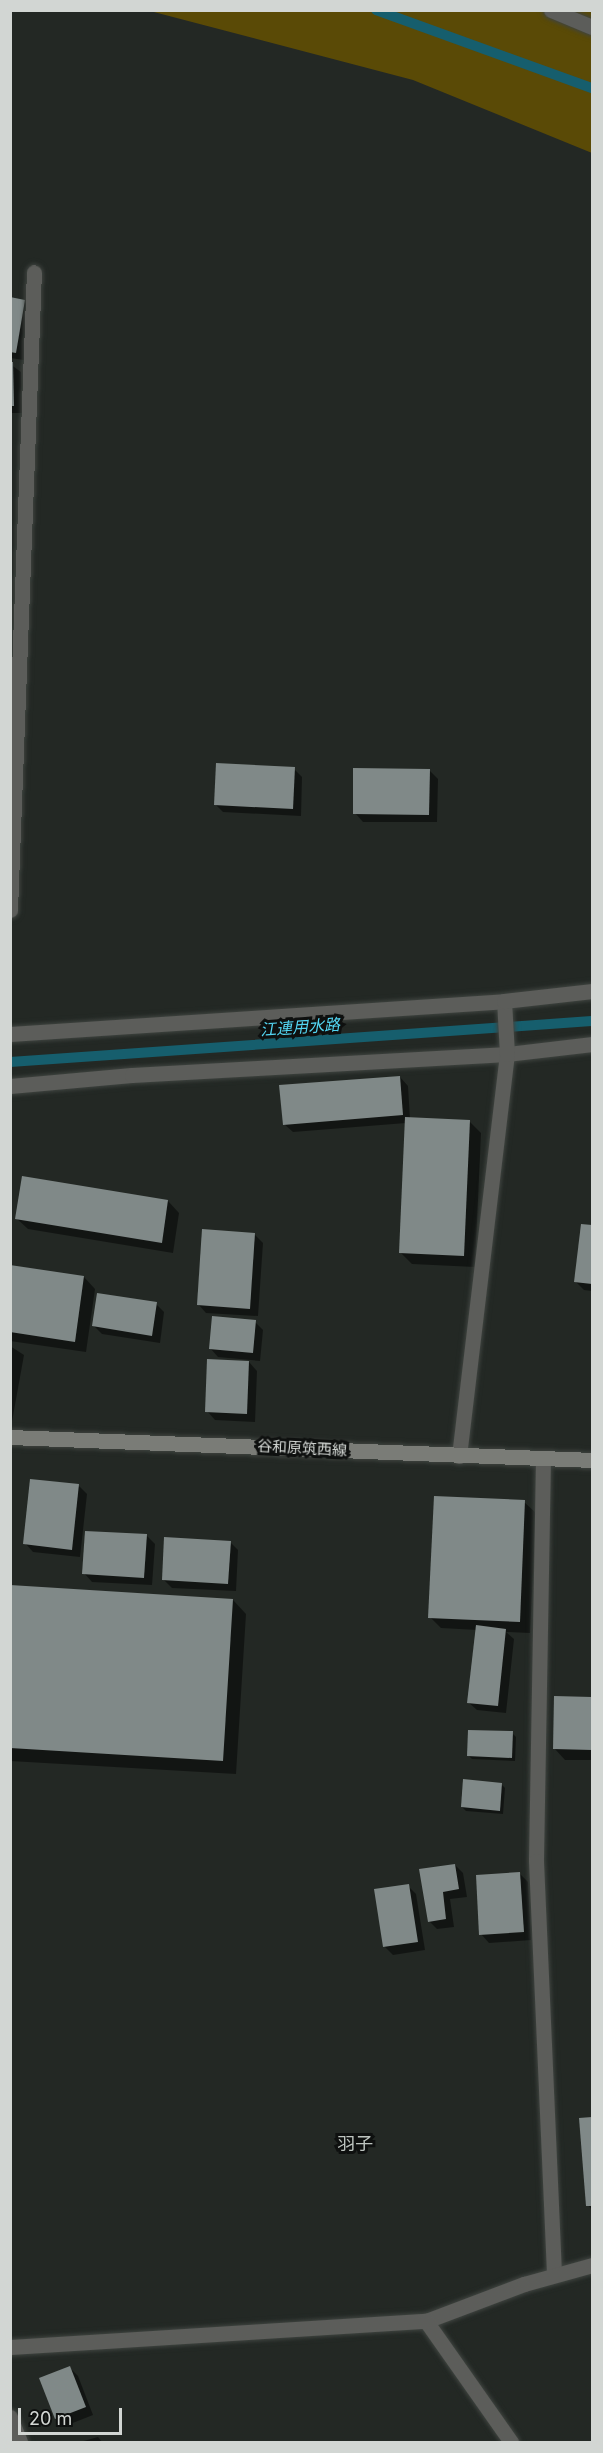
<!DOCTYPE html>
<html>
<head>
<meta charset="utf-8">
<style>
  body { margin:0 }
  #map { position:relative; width:603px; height:2453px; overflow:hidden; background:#232824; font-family:Inter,"Noto Sans JP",sans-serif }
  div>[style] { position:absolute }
  .green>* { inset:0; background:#5a4a06 }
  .shadow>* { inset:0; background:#0007 }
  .stream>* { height:10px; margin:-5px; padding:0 5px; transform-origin:5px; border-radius:5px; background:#165e6d }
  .building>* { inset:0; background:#808988 }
  .roads { filter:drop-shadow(0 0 2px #3f4440) drop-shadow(0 0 2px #3f4440) }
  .lane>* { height:15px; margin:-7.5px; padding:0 7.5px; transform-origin:7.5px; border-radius:7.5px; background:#5c5d5a }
  .street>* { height:15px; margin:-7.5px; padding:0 7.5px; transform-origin:7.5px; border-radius:7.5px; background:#5c5d5a }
  .secondary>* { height:15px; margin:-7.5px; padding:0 7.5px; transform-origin:7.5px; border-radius:7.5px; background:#7a7c77 }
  span { translate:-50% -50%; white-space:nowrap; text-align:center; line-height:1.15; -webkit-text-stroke:6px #0e100f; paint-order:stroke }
  .street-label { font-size:15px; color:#d2d6d3 }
  .water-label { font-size:16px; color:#53d5f2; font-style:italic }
  .quarter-label { font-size:18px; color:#bdc4bf }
  .frame { position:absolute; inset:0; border:12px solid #d2d6d3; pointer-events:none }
  .scale { position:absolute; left:18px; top:2408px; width:104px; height:27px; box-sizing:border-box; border:3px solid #d2d6d3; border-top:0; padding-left:8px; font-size:18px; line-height:21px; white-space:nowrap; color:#d2d6d3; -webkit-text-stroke:4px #0e100f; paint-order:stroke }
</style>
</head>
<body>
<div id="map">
  <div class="green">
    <i style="clip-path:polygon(150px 11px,592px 11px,592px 153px,413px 80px)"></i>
  </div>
  <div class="shadow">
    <i style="clip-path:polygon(10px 299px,24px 301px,32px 310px,24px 360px,10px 358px)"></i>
    <i style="clip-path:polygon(10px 364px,21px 372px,22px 413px,10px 413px)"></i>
    <i style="clip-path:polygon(294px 769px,302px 777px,301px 816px,223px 812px,215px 804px)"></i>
    <i style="clip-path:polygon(430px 771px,438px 779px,437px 822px,363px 822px,355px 813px)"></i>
    <i style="clip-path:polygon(400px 1077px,408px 1086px,410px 1119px,470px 1122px,481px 1133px,475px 1267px,412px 1264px,400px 1252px,406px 1123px,293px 1132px,284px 1124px)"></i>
    <i style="clip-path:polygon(168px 1201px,179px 1213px,173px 1253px,28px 1229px,16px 1218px)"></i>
    <i style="clip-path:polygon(582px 1226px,592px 1227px,592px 1291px,584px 1290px,576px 1282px)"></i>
    <i style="clip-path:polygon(254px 1234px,263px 1243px,258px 1316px,206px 1313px,198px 1304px)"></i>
    <i style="clip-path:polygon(10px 1267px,84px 1277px,95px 1289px,86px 1352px,10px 1341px)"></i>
    <i style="clip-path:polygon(156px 1304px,164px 1312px,160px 1343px,102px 1334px,94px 1326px)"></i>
    <i style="clip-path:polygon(255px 1322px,263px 1330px,260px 1361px,218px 1357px,210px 1348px)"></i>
    <i style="clip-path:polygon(10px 1346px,24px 1355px,11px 1427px,10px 1427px)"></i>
    <i style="clip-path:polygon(249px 1362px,257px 1371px,255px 1422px,215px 1420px,207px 1411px)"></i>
    <i style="clip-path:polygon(79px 1486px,87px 1494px,80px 1557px,33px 1552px,25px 1543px)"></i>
    <i style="clip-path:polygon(524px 1502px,536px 1513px,530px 1633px,506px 1632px,514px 1639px,506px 1713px,477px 1710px,468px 1702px,477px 1630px,441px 1628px,430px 1617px)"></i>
    <i style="clip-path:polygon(147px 1536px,155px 1544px,152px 1585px,92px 1582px,84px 1573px)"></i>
    <i style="clip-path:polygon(230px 1542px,238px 1550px,236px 1591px,172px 1588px,164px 1580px)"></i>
    <i style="clip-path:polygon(10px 1586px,233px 1600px,246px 1614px,236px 1774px,10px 1761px)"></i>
    <i style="clip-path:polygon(555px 1698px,592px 1699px,592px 1760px,565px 1760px,554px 1748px)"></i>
    <i style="clip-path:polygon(512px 1733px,516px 1737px,515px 1761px,472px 1759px,468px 1755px)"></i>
    <i style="clip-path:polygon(501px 1784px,505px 1788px,503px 1814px,466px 1811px,462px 1807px)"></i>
    <i style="clip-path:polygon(455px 1865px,463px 1873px,467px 1897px,450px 1899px,454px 1927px,437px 1929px,429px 1921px)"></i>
    <i style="clip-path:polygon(520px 1874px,528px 1882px,531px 1940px,489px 1943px,481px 1934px)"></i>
    <i style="clip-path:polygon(408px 1886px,416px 1894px,425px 1950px,393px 1955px,385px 1947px)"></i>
    <i style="clip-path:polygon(592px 2118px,592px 2210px,588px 2205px,581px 2119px)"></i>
    <i style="clip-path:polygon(70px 2368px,78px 2376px,93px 2415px,65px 2426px,57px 2418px)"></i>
    <i style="clip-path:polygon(98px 2437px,102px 2442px,80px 2442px)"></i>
  </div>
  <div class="stream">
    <i style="left:376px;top:10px;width:230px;rotate:19.9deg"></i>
    <i style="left:10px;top:1062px;width:583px;rotate:-4.03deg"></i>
  </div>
  <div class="building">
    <i style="clip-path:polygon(10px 297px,25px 300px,16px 353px,10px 352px)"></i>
    <i style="clip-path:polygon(10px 362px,13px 362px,14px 406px,10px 406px)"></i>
    <i style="clip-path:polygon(216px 763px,295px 767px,293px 809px,214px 805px)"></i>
    <i style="clip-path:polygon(353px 768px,430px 769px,429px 815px,353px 814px)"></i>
    <i style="clip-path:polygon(400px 1076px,403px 1115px,283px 1125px,279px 1085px)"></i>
    <i style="clip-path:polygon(405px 1117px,470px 1120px,464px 1256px,399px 1253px)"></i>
    <i style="clip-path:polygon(22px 1176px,168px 1200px,162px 1243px,15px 1219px)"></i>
    <i style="clip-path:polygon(581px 1224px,592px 1225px,592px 1284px,574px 1282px)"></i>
    <i style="clip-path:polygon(202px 1229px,255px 1233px,250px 1309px,197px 1305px)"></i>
    <i style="clip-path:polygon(10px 1265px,84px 1276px,75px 1342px,10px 1332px)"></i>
    <i style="clip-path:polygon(97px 1293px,157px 1302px,152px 1336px,92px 1326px)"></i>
    <i style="clip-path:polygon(212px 1316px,256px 1320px,253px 1353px,209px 1349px)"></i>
    <i style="clip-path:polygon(207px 1359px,249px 1361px,247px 1414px,205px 1412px)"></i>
    <i style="clip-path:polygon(30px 1479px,79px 1484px,72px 1550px,23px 1544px)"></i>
    <i style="clip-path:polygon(434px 1496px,525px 1500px,520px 1622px,428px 1618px)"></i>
    <i style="clip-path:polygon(85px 1531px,147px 1534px,144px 1578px,82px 1574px)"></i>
    <i style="clip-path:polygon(164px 1537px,231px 1541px,228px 1584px,162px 1580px)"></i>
    <i style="clip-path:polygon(10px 1585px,233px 1599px,223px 1761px,10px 1748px)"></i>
    <i style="clip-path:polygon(476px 1625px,506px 1629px,498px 1706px,467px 1703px)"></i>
    <i style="clip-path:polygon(554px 1696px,592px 1697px,592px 1750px,553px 1749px)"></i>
    <i style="clip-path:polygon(468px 1730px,513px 1731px,512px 1758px,467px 1756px)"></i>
    <i style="clip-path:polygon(463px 1779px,502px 1783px,500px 1811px,461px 1807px)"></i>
    <i style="clip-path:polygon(455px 1864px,459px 1889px,443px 1892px,446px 1919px,428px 1922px,419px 1869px)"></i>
    <i style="clip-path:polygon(520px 1872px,524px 1932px,479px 1935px,476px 1875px)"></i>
    <i style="clip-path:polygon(409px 1884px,418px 1942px,383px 1947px,374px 1889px)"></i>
    <i style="clip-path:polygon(592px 2117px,592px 2206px,586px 2206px,579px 2118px)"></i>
    <i style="clip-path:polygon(70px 2366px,86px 2407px,55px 2419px,39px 2378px)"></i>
  </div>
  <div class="roads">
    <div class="lane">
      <i style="left:551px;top:10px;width:44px;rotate:22.5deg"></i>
      <i style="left:10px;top:1086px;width:122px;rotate:-5.2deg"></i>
      <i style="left:132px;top:1075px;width:376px;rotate:-3.2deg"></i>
      <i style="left:507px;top:1054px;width:86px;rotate:-6.7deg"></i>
      <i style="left:459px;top:1456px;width:405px;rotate:-83.2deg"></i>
      <i style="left:507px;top:1054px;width:53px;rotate:-93.2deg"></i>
      <i style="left:543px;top:1458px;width:403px;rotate:91deg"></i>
      <i style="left:536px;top:1861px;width:414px;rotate:87.5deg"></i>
      <i style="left:426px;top:2321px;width:105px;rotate:-20.7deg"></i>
      <i style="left:524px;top:2284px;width:71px;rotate:-15.6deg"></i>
    </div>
    <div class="street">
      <i style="left:10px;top:910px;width:638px;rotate:-87.85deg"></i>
      <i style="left:10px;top:1034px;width:495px;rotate:-3.8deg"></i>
      <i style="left:504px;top:1001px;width:89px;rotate:-6.5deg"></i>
      <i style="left:10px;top:2347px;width:417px;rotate:-3.6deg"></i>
      <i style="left:426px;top:2321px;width:148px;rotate:54.9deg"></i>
      <i style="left:10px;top:2417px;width:27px;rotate:68deg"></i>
    </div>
    <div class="secondary">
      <i style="left:10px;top:1437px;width:582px;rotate:2.26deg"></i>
    </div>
  </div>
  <div class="street-label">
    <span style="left:302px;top:1448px;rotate:3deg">谷和原筑西線</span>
  </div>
  <div class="water-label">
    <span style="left:300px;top:1027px;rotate:-4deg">江連用水路</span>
  </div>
  <div class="quarter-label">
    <span style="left:355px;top:2144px">羽子</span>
  </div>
  <div class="frame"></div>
  <div class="scale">20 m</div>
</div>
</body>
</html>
